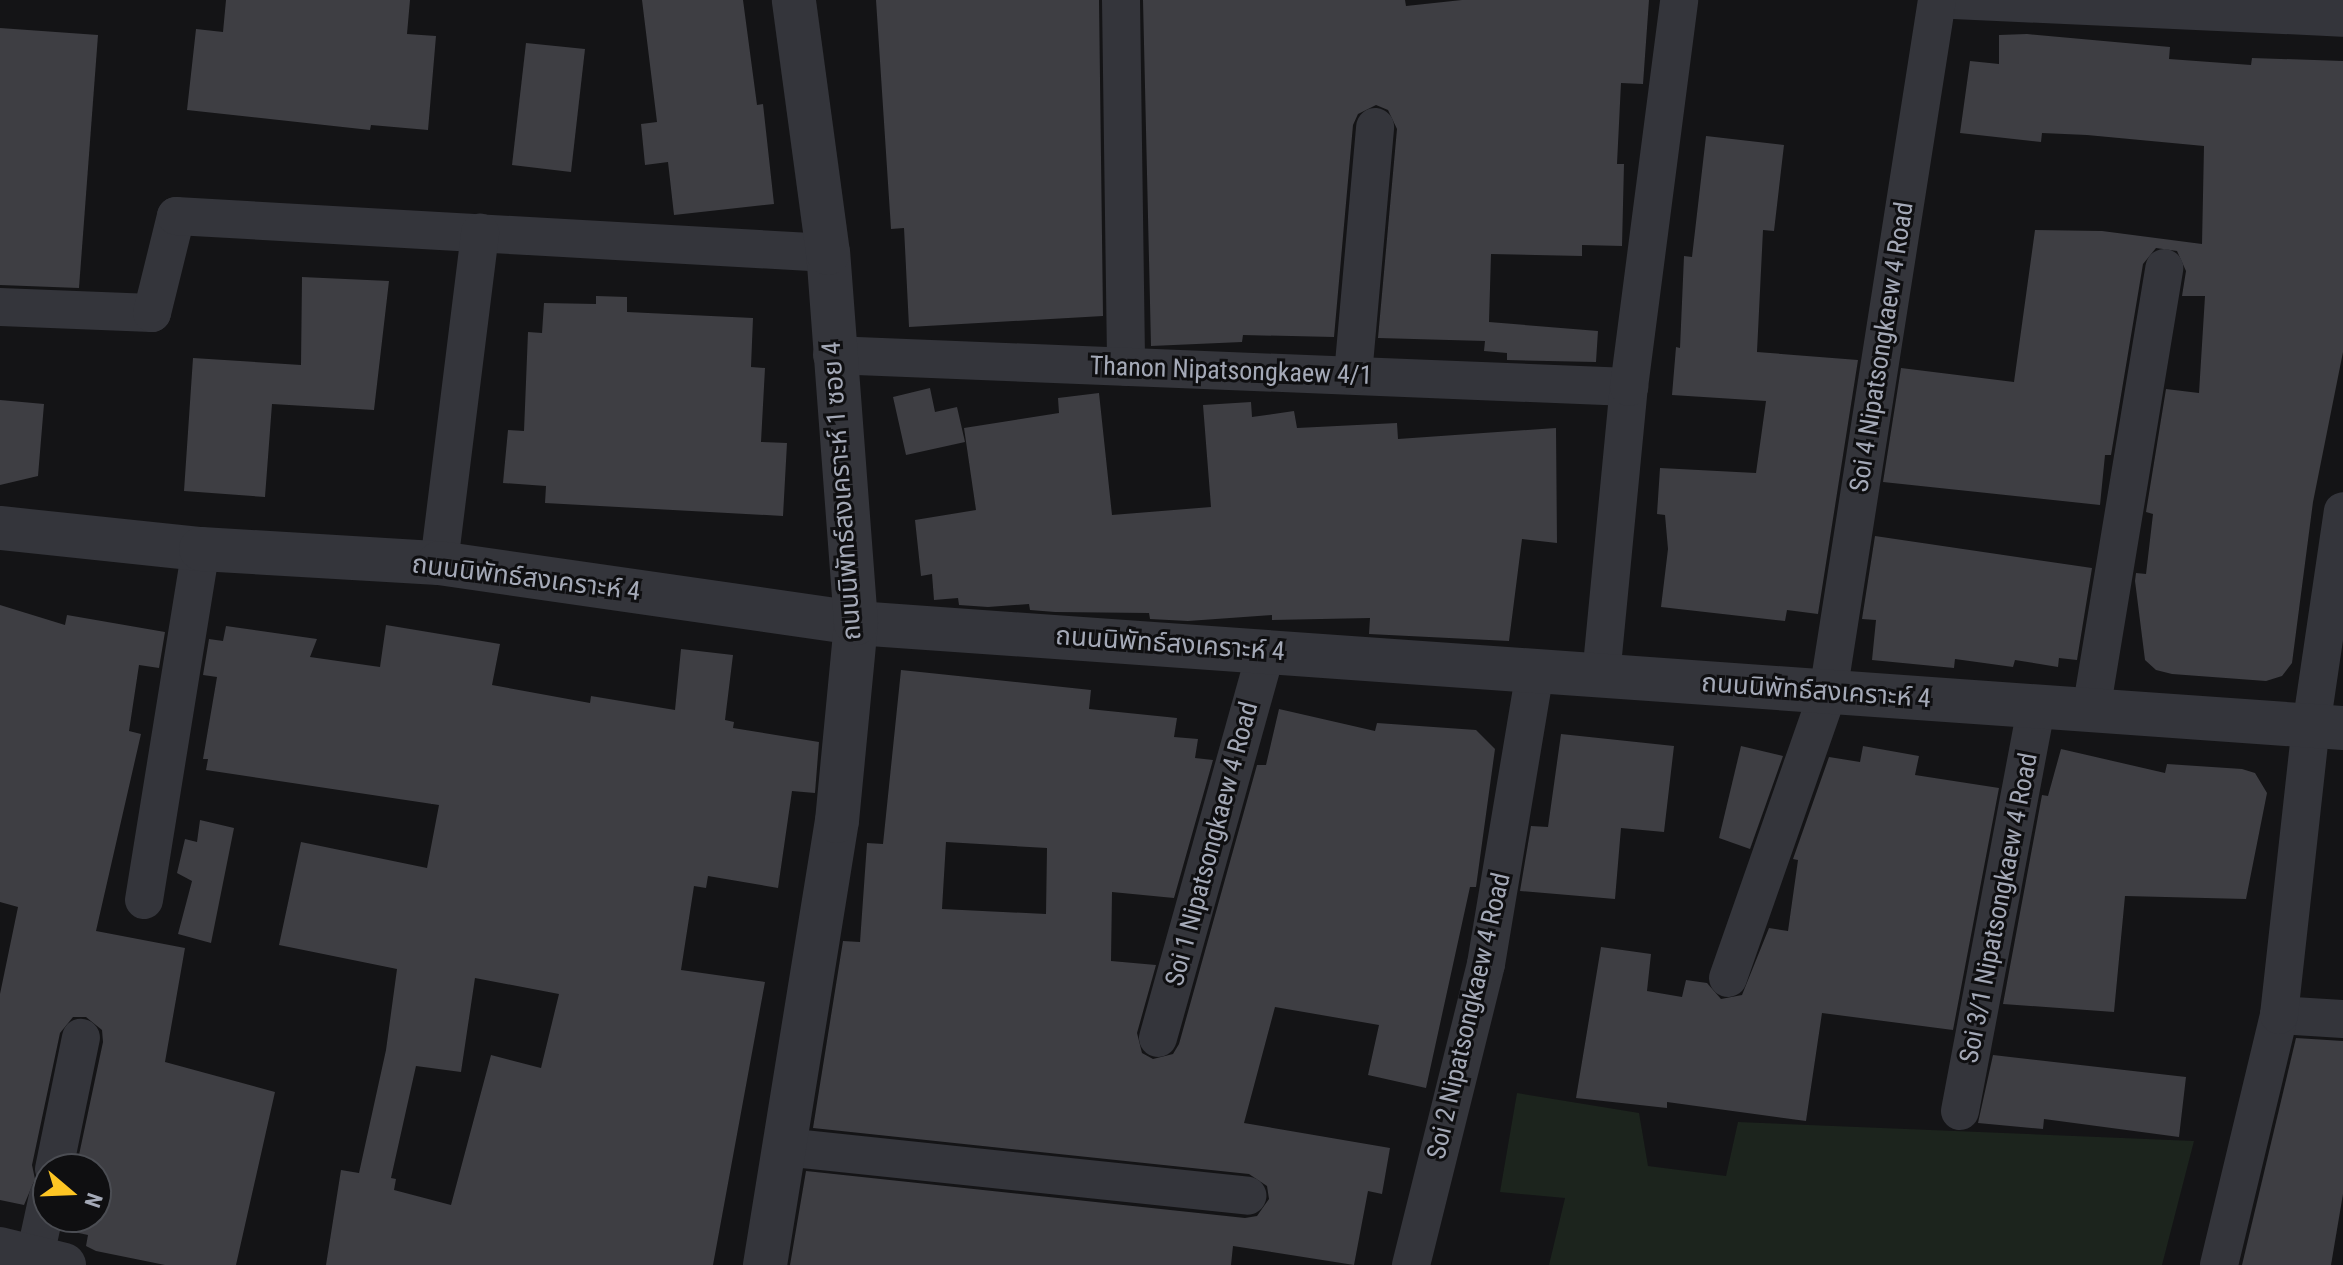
<!DOCTYPE html>
<html>
<head>
<meta charset="utf-8">
<style>
  body { margin:0 }
  #map { position:relative; width:2343px; height:1265px; overflow:hidden; background:#141416; font-family:"Roboto Condensed","Noto Sans Thai",sans-serif }
  div>[style] { position:absolute }
  .green>* { inset:0; background:#1c241d }
  .building>* { inset:0; background:#3e3e43 }
  .minor>* { height:38px; margin:-19px; padding:0 19px; transform-origin:19px; border-radius:19px; background:#34353b }
  .tertiary>* { height:44px; margin:-22px; padding:0 22px; transform-origin:22px; border-radius:22px; background:#34353b }
  span { translate:-50% -50%; white-space:nowrap; text-align:center; line-height:1.15; -webkit-text-stroke:6px #0f0f11; paint-order:stroke }
  .street-label { font-size:26px; color:#a4a9b7 }
  .north { position:absolute; left:32px; top:1153px; width:80px; height:80px; box-sizing:border-box; background:#0f0f11; border:2px solid #4b4d53; border-radius:50%; rotate:109deg; font-size:22px; font-weight:700; line-height:32px; text-align:center; color:#a4a9b7 }
  .north::after { content:''; display:block; margin:auto; width:28px; height:36px; background:#fdc524; clip-path:polygon(50% 0,100% 100%,50% 72%,0 100%) }
</style>
</head>
<body>
<div id="map">
  <div class="green">
    <i style="clip-path:polygon(1517px 1093px,1639px 1113px,1648px 1166px,1726px 1176px,1738px 1122px,2194px 1141px,2162px 1265px,1549px 1265px,1565px 1198px,1500px 1192px)"></i>
  </div>
  <div class="building">
    <i style="clip-path:polygon(226px 0,410px 0,407px 34px,436px 36px,428px 130px,371px 125px,370px 130px,187px 110px,196px 29px,223px 32px)"></i>
    <i style="clip-path:polygon(642px 0,743px 0,757px 105px,763px 104px,774px 204px,674px 215px,668px 162px,645px 165px,641px 124px,657px 122px)"></i>
    <i style="clip-path:polygon(876px 0,1099px 0,1103px 316px,909px 327px,904px 228px,891px 229px)"></i>
    <i style="clip-path:polygon(1143px 0,1405px 0,1406px 6px,1462px 0,1649px 0,1643px 84px,1621px 83px,1617px 164px,1624px 164px,1622px 246px,1582px 245px,1582px 256px,1491px 254px,1489px 322px,1598px 331px,1596px 362px,1507px 360px,1507px 353px,1484px 351px,1485px 341px,1378px 338px,1397px 129px,1388px 110px,1376px 105px,1358px 114px,1353px 125px,1334px 337px,1243px 335px,1242px 342px,1151px 346px)"></i>
    <i style="clip-path:polygon(0 28px,98px 35px,79px 288px,0 285px)"></i>
    <i style="clip-path:polygon(2027px 34px,2170px 47px,2169px 59px,2251px 65px,2252px 58px,2343px 61px,2343px 352px,2313px 502px,2292px 663px,2282px 676px,2266px 681px,2172px 674px,2156px 670px,2145px 660px,2135px 581px,2136px 573px,2146px 574px,2153px 514px,2146px 512px,2166px 389px,2199px 393px,2205px 296px,2182px 296px,2186px 271px,2177px 251px,2156px 248px,2143px 264px,2111px 455px,2105px 455px,2100px 505px,1883px 482px,1901px 368px,2014px 382px,2035px 230px,2102px 231px,2202px 244px,2204px 146px,2087px 135px,2042px 133px,2041px 142px,1960px 133px,1970px 61px,1999px 64px,1999px 35px)"></i>
    <i style="clip-path:polygon(526px 43px,585px 49px,571px 172px,512px 165px)"></i>
    <i style="clip-path:polygon(1706px 136px,1784px 145px,1774px 231px,1763px 230px,1757px 352px,1858px 360px,1818px 614px,1787px 610px,1785px 621px,1661px 607px,1668px 549px,1665px 515px,1657px 514px,1660px 468px,1756px 473px,1766px 401px,1672px 395px,1676px 347px,1680px 348px,1684px 256px,1692px 257px)"></i>
    <i style="clip-path:polygon(302px 277px,389px 281px,374px 410px,272px 404px,265px 497px,184px 491px,193px 358px,301px 365px)"></i>
    <i style="clip-path:polygon(596px 296px,627px 297px,627px 312px,753px 318px,751px 367px,765px 368px,761px 442px,787px 443px,783px 516px,545px 503px,546px 486px,503px 483px,508px 430px,524px 431px,528px 332px,542px 333px,544px 303px,596px 304px)"></i>
    <i style="clip-path:polygon(930px 388px,935px 412px,957px 407px,965px 442px,906px 455px,893px 397px)"></i>
    <i style="clip-path:polygon(1099px 393px,1112px 515px,1211px 507px,1203px 405px,1251px 402px,1252px 417px,1294px 411px,1297px 428px,1397px 423px,1398px 439px,1556px 428px,1557px 543px,1522px 539px,1509px 641px,1369px 634px,1370px 618px,1272px 620px,1272px 615px,1188px 621px,1150px 619px,1149px 613px,1055px 612px,1030px 610px,1029px 604px,988px 607px,959px 605px,958px 598px,934px 600px,932px 574px,921px 576px,915px 520px,976px 510px,964px 428px,1059px 413px,1058px 398px)"></i>
    <i style="clip-path:polygon(0 400px,44px 404px,38px 476px,0 485px)"></i>
    <i style="clip-path:polygon(1875px 536px,2092px 568px,2077px 660px,2059px 658px,2058px 667px,2015px 660px,2013px 667px,1955px 659px,1954px 668px,1872px 660px,1876px 620px,1862px 619px)"></i>
    <i style="clip-path:polygon(0 605px,65px 625px,67px 615px,165px 632px,159px 668px,139px 665px,129px 731px,141px 734px,96px 931px,185px 948px,165px 1062px,275px 1092px,236px 1265px,165px 1265px,96px 1251px,86px 1246px,88px 1235px,65px 1230px,68px 1217px,96px 1217px,96px 1169px,76px 1169px,103px 1042px,102px 1030px,86px 1017px,73px 1017px,60px 1033px,32px 1165px,35px 1179px,24px 1205px,0 1200px,0 994px,18px 907px,0 902px)"></i>
    <i style="clip-path:polygon(evenodd,386px 625px,500px 644px,492px 685px,590px 703px,591px 696px,675px 710px,681px 649px,733px 655px,725px 720px,734px 722px,733px 728px,819px 742px,815px 793px,792px 791px,778px 888px,708px 876px,706px 888px,694px 886px,681px 970px,765px 982px,713px 1265px,326px 1265px,341px 1170px,359px 1173px,386px 1050px,397px 969px,279px 945px,301px 842px,427px 868px,439px 805px,206px 770px,208px 759px,203px 759px,217px 677px,203px 675px,209px 639px,223px 641px,226px 626px,317px 639px,310px 657px,380px 667px,386px 625px,475px 978px,559px 994px,541px 1068px,491px 1055px,451px 1205px,394px 1190px,396px 1179px,391px 1178px,416px 1066px,461px 1072px,475px 978px)"></i>
    <i style="clip-path:polygon(evenodd,901px 670px,1091px 690px,1089px 709px,1177px 718px,1174px 737px,1198px 739px,1195px 758px,1213px 760px,1174px 898px,1112px 892px,1111px 961px,1156px 965px,1137px 1033px,1142px 1053px,1153px 1059px,1173px 1054px,1179px 1044px,1257px 765px,1266px 765px,1279px 709px,1375px 731px,1377px 723px,1476px 730px,1495px 749px,1476px 887px,1470px 887px,1426px 1088px,1368px 1075px,1379px 1025px,1275px 1007px,1244px 1123px,1390px 1148px,1382px 1194px,1368px 1191px,1354px 1265px,1233px 1246px,1231px 1265px,790px 1265px,806px 1171px,1245px 1218px,1257px 1216px,1269px 1199px,1267px 1186px,1249px 1174px,813px 1128px,843px 941px,860px 942px,867px 843px,883px 844px,901px 670px,946px 842px,1047px 848px,1046px 914px,942px 909px,946px 842px)"></i>
    <i style="clip-path:polygon(1561px 734px,1674px 746px,1664px 832px,1621px 828px,1615px 899px,1520px 891px,1531px 826px,1548px 827px)"></i>
    <i style="clip-path:polygon(1741px 746px,1783px 756px,1750px 849px,1719px 838px)"></i>
    <i style="clip-path:polygon(1863px 746px,1919px 756px,1915px 775px,1999px 788px,1953px 1030px,1822px 1013px,1806px 1121px,1667px 1102px,1667px 1108px,1576px 1098px,1601px 947px,1651px 954px,1647px 991px,1682px 997px,1686px 980px,1707px 983px,1721px 999px,1742px 995px,1769px 928px,1788px 931px,1798px 860px,1793px 859px,1829px 757px,1860px 762px)"></i>
    <i style="clip-path:polygon(2061px 749px,2165px 773px,2167px 764px,2242px 769px,2255px 773px,2267px 793px,2246px 899px,2125px 896px,2114px 1012px,2003px 1004px,2042px 795px,2048px 796px)"></i>
    <i style="clip-path:polygon(200px 820px,234px 828px,211px 943px,178px 934px,192px 881px,177px 873px,185px 839px,197px 842px)"></i>
    <i style="clip-path:polygon(2296px 1038px,2343px 1041px,2343px 1194px,2331px 1265px,2242px 1265px)"></i>
    <i style="clip-path:polygon(1993px 1055px,2186px 1077px,2179px 1137px,2044px 1119px,2043px 1129px,1978px 1123px)"></i>
  </div>
  <div class="minor">
    <i style="left:1121px;top:0;width:367px;rotate:89.2deg"></i>
    <i style="left:1954px;top:0;width:389px;rotate:2.6deg"></i>
    <i style="left:0;top:307px;width:152px;rotate:2.3deg"></i>
    <i style="left:152px;top:313px;width:100px;rotate:-76.1deg"></i>
    <i style="left:176px;top:216px;width:653px;rotate:3.25deg"></i>
    <i style="left:832px;top:355px;width:798px;rotate:2.3deg"></i>
    <i style="left:1353px;top:375px;width:249px;rotate:-84.9deg"></i>
    <i style="left:439px;top:563px;width:333px;rotate:-82.9deg"></i>
    <i style="left:1601px;top:676px;width:290px;rotate:-84.5deg"></i>
    <i style="left:1629px;top:387px;width:390px;rotate:-82.6deg"></i>
    <i style="left:2091px;top:711px;width:449px;rotate:-80.6deg"></i>
    <i style="left:144px;top:900px;width:356px;rotate:-80.8deg"></i>
    <i style="left:1728px;top:978px;width:302px;rotate:-70.7deg"></i>
    <i style="left:1828px;top:693px;width:702px;rotate:-81.06deg"></i>
    <i style="left:2279px;top:1015px;width:64px;rotate:3.6deg"></i>
    <i style="left:1158px;top:1038px;width:403px;rotate:-74.4deg"></i>
    <i style="left:1960px;top:1111px;width:413px;rotate:-79.3deg"></i>
    <i style="left:784px;top:1147px;width:466px;rotate:6deg"></i>
    <i style="left:54px;top:1169px;width:134px;rotate:-78.4deg"></i>
    <i style="left:33px;top:1265px;width:71px;rotate:-77.7deg"></i>
    <i style="left:1411px;top:1265px;width:310px;rotate:-76deg"></i>
    <i style="left:1486px;top:964px;width:297px;rotate:-80.5deg"></i>
    <i style="left:2219px;top:1265px;width:257px;rotate:-76.5deg"></i>
    <i style="left:2279px;top:1015px;width:290px;rotate:-83.7deg"></i>
    <i style="left:2311px;top:727px;width:218px;rotate:-81.6deg"></i>
  </div>
  <div class="tertiary">
    <i style="left:0;top:528px;width:202px;rotate:6deg"></i>
    <i style="left:201px;top:549px;width:238px;rotate:3.4deg"></i>
    <i style="left:439px;top:563px;width:421px;rotate:8.2deg"></i>
    <i style="left:856px;top:623px;width:1491px;rotate:4.04deg"></i>
    <i style="left:0;top:1249px;width:66px;rotate:14deg"></i>
    <i style="left:765px;top:1265px;width:450px;rotate:-80.8deg"></i>
    <i style="left:837px;top:821px;width:199px;rotate:-84.5deg"></i>
    <i style="left:856px;top:623px;width:371px;rotate:-94.3deg"></i>
    <i style="left:828px;top:253px;width:255px;rotate:-97.7deg"></i>
  </div>
  <div class="street-label">
    <span style="left:1882px;top:347px;rotate:-81deg">Soi 4 Nipatsongkaew 4 Road</span>
    <span style="left:1231px;top:371px;rotate:2deg">Thanon Nipatsongkaew 4/1</span>
    <span style="left:842px;top:491px;rotate:-94deg">ถนนนิพัทธ์สงเคราะห์ 1 ซอย 4</span>
    <span style="left:526px;top:578px;rotate:7deg">ถนนนิพัทธ์สงเคราะห์ 4</span>
    <span style="left:1170px;top:644px;rotate:4deg">ถนนนิพัทธ์สงเคราะห์ 4</span>
    <span style="left:1816px;top:691px;rotate:4deg">ถนนนิพัทธ์สงเคราะห์ 4</span>
    <span style="left:1212px;top:844px;rotate:-75deg">Soi 1 Nipatsongkaew 4 Road</span>
    <span style="left:1999px;top:908px;rotate:-79deg">Soi 3/1 Nipatsongkaew 4 Road</span>
    <span style="left:1469px;top:1016px;rotate:-77deg">Soi 2 Nipatsongkaew 4 Road</span>
  </div>
  <div class="north">N</div>
</div>
</body>
</html>
